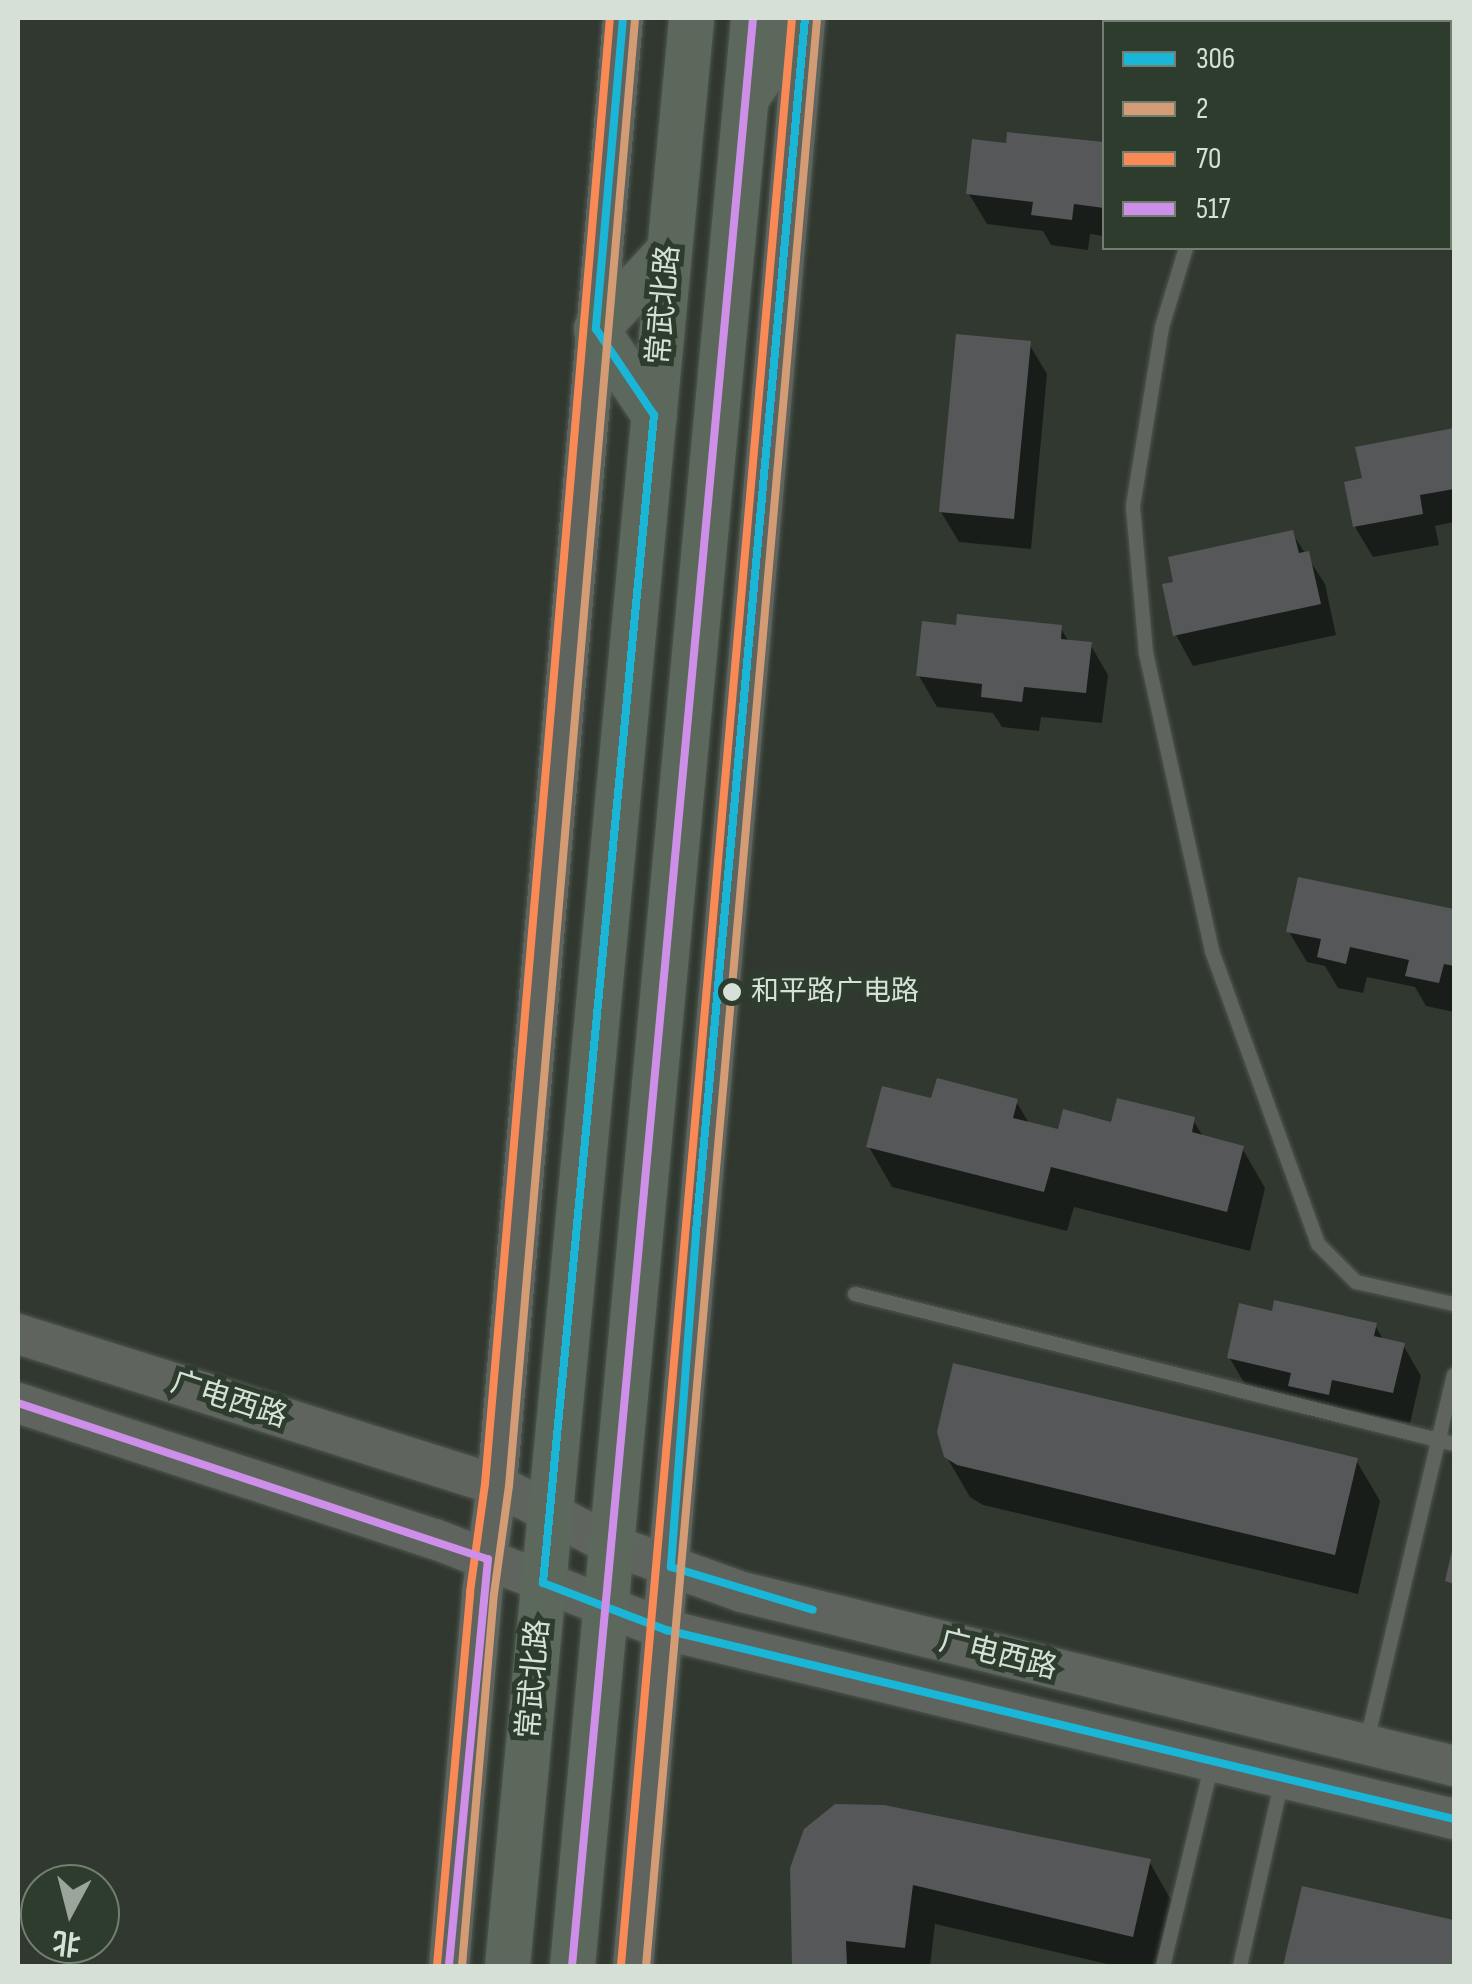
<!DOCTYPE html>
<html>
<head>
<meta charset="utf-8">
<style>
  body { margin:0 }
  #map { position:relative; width:1472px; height:1984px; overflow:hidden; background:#303830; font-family:"Sofia Sans Condensed","Noto Sans SC",sans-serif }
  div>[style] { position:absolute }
  .shadow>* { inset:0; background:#0007 }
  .building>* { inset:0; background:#555758 }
  .roads { filter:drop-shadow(0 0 2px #4e564e) drop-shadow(0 0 2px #4e564e) }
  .lane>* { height:14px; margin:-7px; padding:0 7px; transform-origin:7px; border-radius:7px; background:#5f645f }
  .secondary>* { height:40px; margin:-20px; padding:0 20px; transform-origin:20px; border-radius:20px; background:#5f645f }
  .primary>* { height:45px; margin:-22.5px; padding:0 22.5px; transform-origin:22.5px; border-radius:22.5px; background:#5b685b }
  .bus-1>* { height:8px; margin:-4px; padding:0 4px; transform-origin:4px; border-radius:4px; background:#1ab6d8 }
  .bus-2>* { height:8px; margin:-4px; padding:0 4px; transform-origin:4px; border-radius:4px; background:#d39c74 }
  .bus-3>* { height:8px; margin:-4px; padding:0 4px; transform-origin:4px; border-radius:4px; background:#f98a56 }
  .bus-4>* { height:8px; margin:-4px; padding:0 4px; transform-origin:4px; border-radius:4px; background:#ce8fe9 }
  .dots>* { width:28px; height:28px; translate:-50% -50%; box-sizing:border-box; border:5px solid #2d3c2c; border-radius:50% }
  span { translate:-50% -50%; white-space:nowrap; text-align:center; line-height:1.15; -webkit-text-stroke:10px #2d3c2c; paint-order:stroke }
  .bus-label { font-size:28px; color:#d6e0d6 }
  .left { translate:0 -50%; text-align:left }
  .street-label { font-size:30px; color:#d6e0d6 }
  .frame { position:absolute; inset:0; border:20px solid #d6e0d6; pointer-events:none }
  .legend { position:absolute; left:1102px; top:20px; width:350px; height:230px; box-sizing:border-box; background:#2d3c2c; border:2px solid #717e70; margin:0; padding:12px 18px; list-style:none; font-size:30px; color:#d6e0d6 }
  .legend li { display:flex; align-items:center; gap:20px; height:50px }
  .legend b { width:50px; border:2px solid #717e70 }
  .north { position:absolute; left:20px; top:1864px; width:100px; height:100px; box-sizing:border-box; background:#2d3c2c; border:2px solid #717e70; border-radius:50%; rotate:187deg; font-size:28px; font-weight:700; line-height:40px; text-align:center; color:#d6e0d6 }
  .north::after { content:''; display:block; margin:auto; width:35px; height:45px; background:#9ca59c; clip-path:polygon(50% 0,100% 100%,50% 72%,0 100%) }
</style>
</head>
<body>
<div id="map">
  <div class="shadow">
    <i style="clip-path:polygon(1454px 35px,1454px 127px,1450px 128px,1450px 36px)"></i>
    <i style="clip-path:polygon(1009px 134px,1104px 145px,1104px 236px,1090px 234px,1088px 250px,1051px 245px,1043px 231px,987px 224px,969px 194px,1008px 145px)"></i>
    <i style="clip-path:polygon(1029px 344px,1047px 374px,1031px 549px,959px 542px,941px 512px)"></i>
    <i style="clip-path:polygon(1454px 430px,1454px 522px,1435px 526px,1439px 545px,1373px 557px,1355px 527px,1364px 480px,1358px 449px)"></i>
    <i style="clip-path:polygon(1292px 533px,1325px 584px,1336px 635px,1193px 666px,1176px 635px,1165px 586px)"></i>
    <i style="clip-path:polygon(1060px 627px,1069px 642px,1090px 644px,1108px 675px,1102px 723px,1041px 717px,1039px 731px,1002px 727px,993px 713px,937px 707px,919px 676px,958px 628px)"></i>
    <i style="clip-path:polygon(1300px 880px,1454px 912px,1454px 1012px,1426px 1006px,1415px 987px,1367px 977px,1363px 993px,1338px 988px,1325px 966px,1307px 962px,1289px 932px)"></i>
    <i style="clip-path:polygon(1016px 1101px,1030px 1125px,1060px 1132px,1193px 1120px,1204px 1138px,1242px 1148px,1265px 1188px,1250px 1251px,1074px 1207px,1067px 1231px,892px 1187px,869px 1147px,933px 1102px)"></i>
    <i style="clip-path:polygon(1274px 1314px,1375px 1325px,1384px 1341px,1403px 1345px,1421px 1376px,1410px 1423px,1349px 1410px,1346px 1424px,1309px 1416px,1300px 1400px,1247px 1388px,1229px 1357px)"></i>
    <i style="clip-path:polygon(946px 1456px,1356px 1460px,1380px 1501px,1358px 1594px,983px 1505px,970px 1497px)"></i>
    <i style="clip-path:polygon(1149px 1861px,1172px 1902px,1158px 1966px,1116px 1966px,935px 1924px,930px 1966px,795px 1966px,793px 1868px)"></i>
    <i style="clip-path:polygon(1304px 1889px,1454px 1923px,1454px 1966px,1286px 1966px)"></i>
  </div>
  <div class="building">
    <i style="clip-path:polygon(1450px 33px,1454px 33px,1454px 94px,1450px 95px)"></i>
    <i style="clip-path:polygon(1007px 132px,1104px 142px,1104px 208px,1074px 204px,1072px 220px,1031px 215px,1033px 202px,966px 194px,972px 139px,1006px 143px)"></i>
    <i style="clip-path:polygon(956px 334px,1031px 341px,1014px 519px,939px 512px)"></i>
    <i style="clip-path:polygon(1454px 428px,1454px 489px,1420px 495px,1423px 514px,1353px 527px,1344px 482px,1362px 478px,1355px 447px)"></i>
    <i style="clip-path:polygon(1293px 530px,1299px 553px,1309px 551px,1321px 604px,1173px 636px,1162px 584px,1173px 582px,1168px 557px)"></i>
    <i style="clip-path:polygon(957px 614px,1062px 625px,1061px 639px,1092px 642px,1086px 693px,1024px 687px,1022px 702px,981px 697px,982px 684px,916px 676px,922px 621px,956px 625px)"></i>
    <i style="clip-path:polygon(1298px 877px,1454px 909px,1454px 966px,1444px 964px,1439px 983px,1405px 976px,1409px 960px,1350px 947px,1346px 964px,1317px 957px,1321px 939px,1286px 932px)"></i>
    <i style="clip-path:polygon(937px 1078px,1018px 1099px,1013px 1118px,1058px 1129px,1063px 1109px,1111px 1122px,1117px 1098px,1195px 1117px,1192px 1132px,1244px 1146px,1227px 1212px,1051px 1167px,1044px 1192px,866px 1147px,882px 1086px,931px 1098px)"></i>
    <i style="clip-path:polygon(1274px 1300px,1377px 1323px,1374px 1336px,1405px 1343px,1393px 1393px,1332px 1380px,1329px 1395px,1288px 1386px,1291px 1373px,1227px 1358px,1239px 1303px,1272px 1311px)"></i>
    <i style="clip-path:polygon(953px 1363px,1358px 1458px,1335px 1555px,957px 1465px,944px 1457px,937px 1432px)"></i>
    <i style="clip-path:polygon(1453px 1547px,1454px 1547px,1454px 1584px,1445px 1581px)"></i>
    <i style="clip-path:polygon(835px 1804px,884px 1805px,1151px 1859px,1133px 1937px,913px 1885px,905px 1948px,846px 1941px,847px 1966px,792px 1966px,790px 1868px,804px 1829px)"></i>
    <i style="clip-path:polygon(1302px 1886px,1454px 1920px,1454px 1966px,1283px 1966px)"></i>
  </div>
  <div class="roads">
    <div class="lane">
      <i style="left:1262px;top:22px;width:7px;rotate:-34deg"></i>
      <i style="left:1186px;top:248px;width:83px;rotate:106.9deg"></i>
      <i style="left:1162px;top:327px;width:182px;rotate:99.2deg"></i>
      <i style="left:1133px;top:507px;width:147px;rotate:84.9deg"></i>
      <i style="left:1146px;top:653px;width:305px;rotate:77.5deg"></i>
      <i style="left:1212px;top:951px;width:312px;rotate:70.1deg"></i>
      <i style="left:1318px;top:1244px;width:54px;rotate:45deg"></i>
      <i style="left:1356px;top:1282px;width:100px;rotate:12.7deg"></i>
      <i style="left:855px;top:1294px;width:617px;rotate:14.06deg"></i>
      <i style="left:1367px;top:1740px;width:375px;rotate:-76.6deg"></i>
      <i style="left:1163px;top:1966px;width:209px;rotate:-76.4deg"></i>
      <i style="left:1240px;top:1966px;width:191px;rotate:-77.3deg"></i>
    </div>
    <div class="secondary">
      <i style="left:18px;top:1334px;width:502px;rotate:17.5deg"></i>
      <i style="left:497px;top:1485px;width:130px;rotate:27.6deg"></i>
      <i style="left:612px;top:1545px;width:138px;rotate:19.9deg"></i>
      <i style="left:742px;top:1592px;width:733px;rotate:13.73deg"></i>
      <i style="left:18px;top:1403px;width:439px;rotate:18.1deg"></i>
      <i style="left:435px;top:1539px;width:248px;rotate:21.5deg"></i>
      <i style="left:666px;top:1630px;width:810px;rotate:13.49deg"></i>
      <i style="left:449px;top:1966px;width:374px;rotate:-84.9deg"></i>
      <i style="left:482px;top:1593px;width:109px;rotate:-82.1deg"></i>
      <i style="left:497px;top:1485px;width:1472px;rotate:-85.09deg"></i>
      <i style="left:633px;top:1966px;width:1956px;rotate:-84.95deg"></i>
    </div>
    <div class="primary">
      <i style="left:750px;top:92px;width:88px;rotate:-57deg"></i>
      <i style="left:654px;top:415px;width:104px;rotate:-124deg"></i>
      <i style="left:596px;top:329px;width:108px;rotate:-47.3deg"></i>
      <i style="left:507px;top:1966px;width:1957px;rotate:-84.6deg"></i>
      <i style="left:572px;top:1966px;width:1956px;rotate:-84.69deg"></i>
    </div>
  </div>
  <div class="bus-1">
    <i style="left:623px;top:18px;width:312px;rotate:95deg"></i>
    <i style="left:596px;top:329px;width:104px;rotate:56deg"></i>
    <i style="left:654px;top:415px;width:1173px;rotate:95.43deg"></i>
    <i style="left:543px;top:1583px;width:132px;rotate:20.9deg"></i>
    <i style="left:666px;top:1630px;width:810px;rotate:13.49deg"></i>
    <i style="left:805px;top:18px;width:1220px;rotate:95.13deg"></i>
    <i style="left:696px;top:1233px;width:335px;rotate:94.3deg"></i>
    <i style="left:671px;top:1567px;width:148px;rotate:16.8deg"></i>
  </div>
  <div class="bus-2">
    <i style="left:462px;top:1966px;width:373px;rotate:-85.1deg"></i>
    <i style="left:494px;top:1594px;width:109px;rotate:-82.1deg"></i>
    <i style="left:509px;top:1486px;width:1472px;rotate:-85.09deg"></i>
    <i style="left:646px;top:1966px;width:1954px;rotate:-84.98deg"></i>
  </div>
  <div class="bus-3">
    <i style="left:437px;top:1965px;width:374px;rotate:-84.9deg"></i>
    <i style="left:470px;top:1592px;width:109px;rotate:-82.1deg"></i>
    <i style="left:485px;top:1484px;width:1471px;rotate:-85.13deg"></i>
    <i style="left:621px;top:1965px;width:1954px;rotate:-84.98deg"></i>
  </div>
  <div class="bus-4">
    <i style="left:18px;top:1403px;width:495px;rotate:18.4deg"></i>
    <i style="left:488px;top:1559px;width:409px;rotate:95.5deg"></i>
    <i style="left:572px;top:1966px;width:1956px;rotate:-84.69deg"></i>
  </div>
  <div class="dots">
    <i style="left:732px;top:992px;background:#d6e0d6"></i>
  </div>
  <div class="bus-label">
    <span class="left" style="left:751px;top:992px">和平路广电路</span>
  </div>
  <div class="street-label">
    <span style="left:664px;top:305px;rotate:-85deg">常武北路</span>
    <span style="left:229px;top:1400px;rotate:18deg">广电西路</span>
    <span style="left:998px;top:1655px;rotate:14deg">广电西路</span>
    <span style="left:534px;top:1679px;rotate:-85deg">常武北路</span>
  </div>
  <div class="frame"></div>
  <ul class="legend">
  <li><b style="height:12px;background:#1ab6d8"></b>306</li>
  <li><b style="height:12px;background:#d39c74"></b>2</li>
  <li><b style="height:12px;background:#f98a56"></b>70</li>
  <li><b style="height:12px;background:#ce8fe9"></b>517</li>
  </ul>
  <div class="north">北</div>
</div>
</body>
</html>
